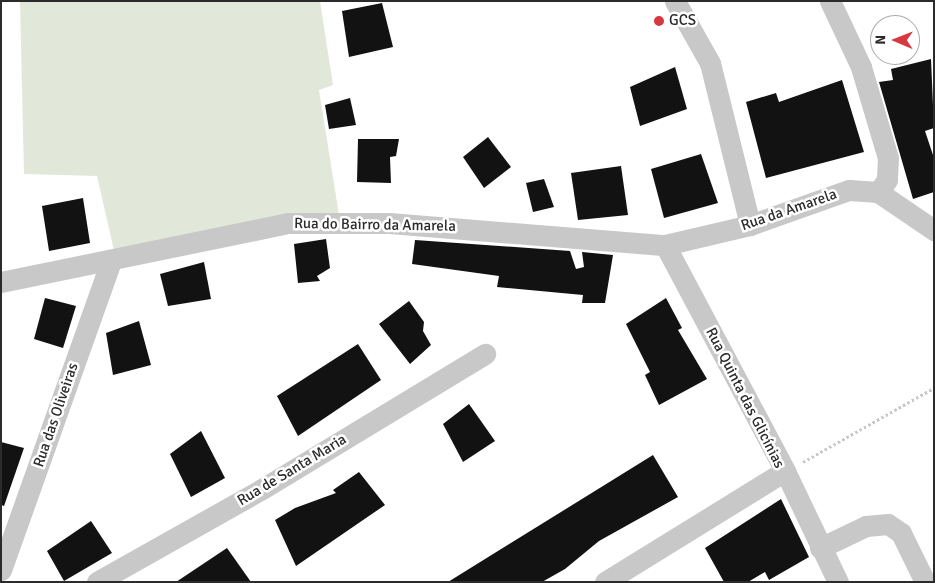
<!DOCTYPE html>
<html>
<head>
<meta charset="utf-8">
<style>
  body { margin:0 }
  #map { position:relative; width:935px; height:583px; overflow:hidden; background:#fff; font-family:Signika,sans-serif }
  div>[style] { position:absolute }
  .green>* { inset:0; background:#e1e8d9 }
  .building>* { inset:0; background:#121212 }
  .path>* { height:3px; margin-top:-1.5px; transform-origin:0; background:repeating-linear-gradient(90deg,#c8c8c8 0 2.5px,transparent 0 5px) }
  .street>* { height:21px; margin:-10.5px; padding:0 10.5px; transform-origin:10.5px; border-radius:10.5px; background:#c8c8c8 }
  .dots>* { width:14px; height:14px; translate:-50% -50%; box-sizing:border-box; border:2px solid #fff; border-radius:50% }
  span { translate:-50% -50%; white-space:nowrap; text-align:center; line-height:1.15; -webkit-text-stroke:5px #fff; paint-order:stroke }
  .poi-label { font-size:15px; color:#2b2b2b }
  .left { translate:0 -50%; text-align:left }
  .street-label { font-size:15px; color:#2b2b2b }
  .frame { position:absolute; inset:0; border:2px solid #2b2b2b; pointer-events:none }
  .north { position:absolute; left:870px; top:15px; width:50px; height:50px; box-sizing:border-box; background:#fff; border:1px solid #aaa; border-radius:50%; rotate:271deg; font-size:14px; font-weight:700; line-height:20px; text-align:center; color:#2b2b2b }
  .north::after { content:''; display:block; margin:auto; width:18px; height:22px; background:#d73940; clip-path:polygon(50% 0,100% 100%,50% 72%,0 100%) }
</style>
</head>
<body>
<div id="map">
  <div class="green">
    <i style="clip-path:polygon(320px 1px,333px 85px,319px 90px,339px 215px,115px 255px,97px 176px,24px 174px,20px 2px)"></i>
  </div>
  <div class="building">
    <i style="clip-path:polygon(382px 3px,393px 47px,349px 57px,342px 11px)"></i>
    <i style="clip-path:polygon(931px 59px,934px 128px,925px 131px,934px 158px,934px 192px,913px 199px,879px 82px,893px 80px,891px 69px)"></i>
    <i style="clip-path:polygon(675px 67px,687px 109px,640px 126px,630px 87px)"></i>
    <i style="clip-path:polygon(842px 80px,864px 152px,766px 178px,746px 102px,776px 93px,779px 102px)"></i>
    <i style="clip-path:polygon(350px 98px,356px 125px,329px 129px,325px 105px)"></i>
    <i style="clip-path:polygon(488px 137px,511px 167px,484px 188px,463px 157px)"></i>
    <i style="clip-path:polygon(358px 139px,399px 139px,396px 156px,390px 157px,391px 183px,357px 182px)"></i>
    <i style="clip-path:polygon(701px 154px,718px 203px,664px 218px,651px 169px)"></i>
    <i style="clip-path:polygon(621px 166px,628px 215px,578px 220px,571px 173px)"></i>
    <i style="clip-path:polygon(544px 179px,554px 207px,533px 212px,526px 183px)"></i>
    <i style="clip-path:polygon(83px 198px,90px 243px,49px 251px,42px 206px)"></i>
    <i style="clip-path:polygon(326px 239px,330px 268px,317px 276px,320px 281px,298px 283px,294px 244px)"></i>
    <i style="clip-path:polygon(415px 240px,570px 251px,576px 269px,584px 267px,582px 252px,613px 255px,605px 303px,582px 303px,583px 295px,497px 287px,499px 276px,412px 264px)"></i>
    <i style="clip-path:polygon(204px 262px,211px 299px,168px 306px,160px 274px)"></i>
    <i style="clip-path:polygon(45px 298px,76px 306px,63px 348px,34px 339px)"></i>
    <i style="clip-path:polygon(666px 298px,682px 328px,678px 330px,707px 379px,659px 405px,645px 375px,650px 372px,626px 324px)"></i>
    <i style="clip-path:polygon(409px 301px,424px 322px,423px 331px,431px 345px,410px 364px,379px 324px)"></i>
    <i style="clip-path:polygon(139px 321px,151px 365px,113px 375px,106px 333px)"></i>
    <i style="clip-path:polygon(358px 344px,381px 380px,298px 436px,277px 396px)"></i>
    <i style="clip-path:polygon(469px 404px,495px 441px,463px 462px,443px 424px)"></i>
    <i style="clip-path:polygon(201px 431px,225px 478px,191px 497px,170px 454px)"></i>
    <i style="clip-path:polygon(1px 442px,24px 448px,4px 506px,1px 505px)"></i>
    <i style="clip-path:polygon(653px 455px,678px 497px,599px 541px,565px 569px,542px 582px,448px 582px)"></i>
    <i style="clip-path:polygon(359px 472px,385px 505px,296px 566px,275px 520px,295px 508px,336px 493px,333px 490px)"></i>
    <i style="clip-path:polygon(781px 499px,809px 557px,769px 580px,765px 572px,748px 582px,724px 582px,705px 548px)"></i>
    <i style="clip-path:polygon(91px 521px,112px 553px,64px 581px,47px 551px)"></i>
    <i style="clip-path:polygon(227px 548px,251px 582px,176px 582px)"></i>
  </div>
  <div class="path">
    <i style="left:803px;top:462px;width:150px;rotate:-29.5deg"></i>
    <i style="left:654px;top:581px;width:1px;rotate:90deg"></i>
  </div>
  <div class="street">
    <i style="left:675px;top:1px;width:71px;rotate:60.6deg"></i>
    <i style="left:710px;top:63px;width:167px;rotate:76.1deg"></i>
    <i style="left:830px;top:1px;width:73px;rotate:64.8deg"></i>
    <i style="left:861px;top:67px;width:95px;rotate:73.5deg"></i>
    <i style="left:888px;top:158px;width:22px;rotate:93deg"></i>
    <i style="left:887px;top:180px;width:15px;rotate:127deg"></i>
    <i style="left:665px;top:245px;width:256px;rotate:62deg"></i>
    <i style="left:785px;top:471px;width:123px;rotate:64.5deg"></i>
    <i style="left:1px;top:282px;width:293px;rotate:-11.6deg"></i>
    <i style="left:288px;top:223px;width:101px"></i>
    <i style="left:389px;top:223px;width:277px;rotate:4.6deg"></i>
    <i style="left:665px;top:245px;width:87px;rotate:-13.2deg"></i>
    <i style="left:750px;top:225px;width:105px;rotate:-19.5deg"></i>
    <i style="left:849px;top:190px;width:29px;rotate:4deg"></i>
    <i style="left:878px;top:192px;width:68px;rotate:34.2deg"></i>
    <i style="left:820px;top:548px;width:51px;rotate:-25.6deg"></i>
    <i style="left:866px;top:526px;width:22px;rotate:-5deg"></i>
    <i style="left:888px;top:524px;width:16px;rotate:35deg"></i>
    <i style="left:901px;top:533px;width:55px;rotate:63.9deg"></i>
    <i style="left:1px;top:570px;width:328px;rotate:-70.4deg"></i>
    <i style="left:97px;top:582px;width:189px;rotate:-29.4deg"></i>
    <i style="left:262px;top:489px;width:261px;rotate:-31.2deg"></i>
    <i style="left:605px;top:582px;width:211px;rotate:-31.7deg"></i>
  </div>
  <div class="dots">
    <i style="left:659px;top:21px;background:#d73940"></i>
  </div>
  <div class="poi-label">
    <span class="left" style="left:669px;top:21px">GCS</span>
  </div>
  <div class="street-label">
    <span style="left:789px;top:210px;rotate:-19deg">Rua da Amarela</span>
    <span style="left:375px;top:225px;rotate:1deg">Rua do Bairro da Amarela</span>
    <span style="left:745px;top:398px;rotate:63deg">Rua Quinta das Glicínias</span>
    <span style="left:56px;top:415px;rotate:-71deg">Rua das Oliveiras</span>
    <span style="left:292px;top:470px;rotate:-31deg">Rua de Santa Maria</span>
  </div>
  <div class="frame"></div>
  <div class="north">N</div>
</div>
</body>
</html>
